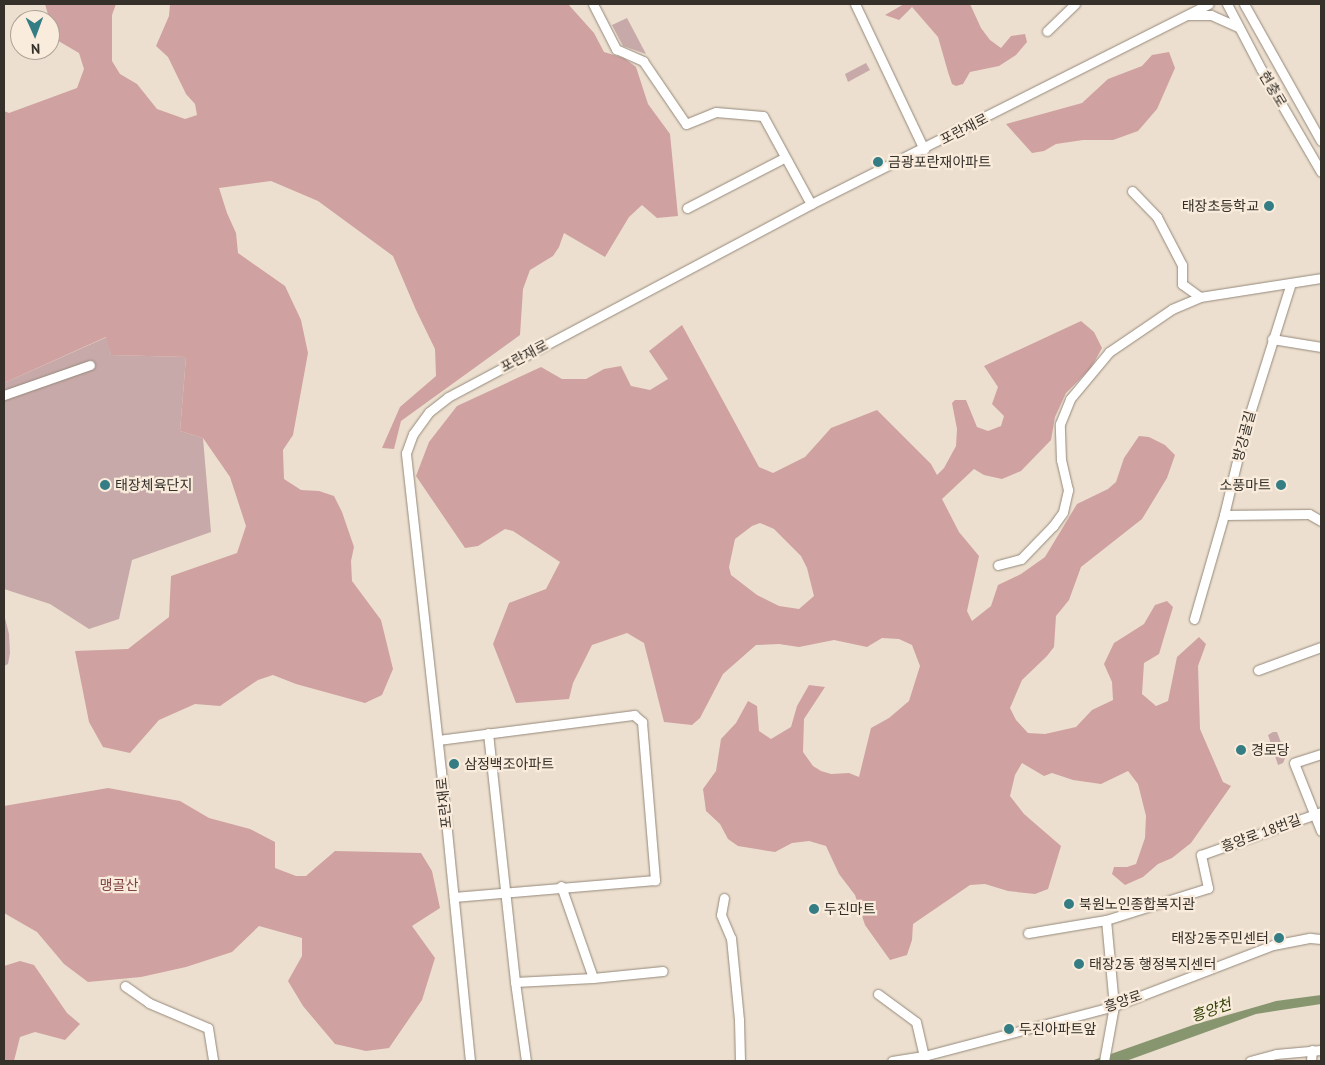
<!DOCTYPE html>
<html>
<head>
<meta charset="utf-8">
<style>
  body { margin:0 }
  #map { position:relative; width:1325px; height:1065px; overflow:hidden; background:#ecdfcf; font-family:"PT Sans","Noto Sans KR",sans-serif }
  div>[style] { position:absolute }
  .green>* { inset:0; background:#c7a9a9 }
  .forest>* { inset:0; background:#d0a1a1 }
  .water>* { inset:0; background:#889670 }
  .roads { filter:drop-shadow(0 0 1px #95897b) drop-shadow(0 0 1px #95897b) }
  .minor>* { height:9px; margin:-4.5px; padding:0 4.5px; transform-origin:4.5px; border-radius:4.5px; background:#fff }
  .dots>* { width:14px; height:14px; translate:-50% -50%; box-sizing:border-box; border:2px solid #f9ecdc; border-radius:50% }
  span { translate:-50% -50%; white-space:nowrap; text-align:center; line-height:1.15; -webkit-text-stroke:4.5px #f9ecdc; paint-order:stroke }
  .street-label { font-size:14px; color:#35302a }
  .poi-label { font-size:14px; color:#35302a }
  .left { translate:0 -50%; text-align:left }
  .right { translate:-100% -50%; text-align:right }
  .park-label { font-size:14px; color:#814244 }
  .water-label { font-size:15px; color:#2e3f00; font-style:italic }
  .frame { position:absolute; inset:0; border:5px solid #35302a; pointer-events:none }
  .north { position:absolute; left:10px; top:10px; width:50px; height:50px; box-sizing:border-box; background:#f9ecdc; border:1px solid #aba195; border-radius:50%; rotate:178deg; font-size:14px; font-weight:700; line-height:20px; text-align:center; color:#35302a }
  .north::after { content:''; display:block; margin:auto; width:18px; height:22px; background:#357d84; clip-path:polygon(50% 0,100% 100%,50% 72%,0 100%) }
</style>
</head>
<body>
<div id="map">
  <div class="green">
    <i style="clip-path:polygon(627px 18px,646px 54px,623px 46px,612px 25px)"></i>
    <i style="clip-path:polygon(866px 63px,870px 70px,848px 82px,845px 74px)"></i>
    <i style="clip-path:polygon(107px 337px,111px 355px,186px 357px,180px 431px,203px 438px,211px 532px,132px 560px,119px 619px,89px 629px,50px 604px,4px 589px,4px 383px)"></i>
    <i style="clip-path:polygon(4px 614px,9px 634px,10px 653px,8px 664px,4px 666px)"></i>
    <i style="clip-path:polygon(1273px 732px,1277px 732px,1286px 756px,1283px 763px,1278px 765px,1268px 735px)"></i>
  </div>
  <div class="forest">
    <i style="clip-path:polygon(45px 4px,116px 4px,112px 15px,112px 61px,120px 74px,137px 84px,157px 109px,185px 119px,197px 115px,195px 104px,186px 94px,168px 57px,156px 46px,169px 16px,170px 4px,568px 4px,594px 33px,604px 52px,624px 58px,636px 67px,648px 104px,670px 134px,678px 216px,657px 218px,642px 205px,629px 217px,605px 257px,564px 233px,559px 247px,553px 256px,530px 270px,523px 289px,520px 335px,401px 421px,394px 449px,382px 448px,400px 407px,436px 376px,435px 349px,416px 310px,393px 256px,318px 201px,271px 181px,219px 188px,227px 213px,236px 233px,238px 253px,285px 286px,301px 320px,308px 353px,293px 435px,283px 450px,284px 479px,301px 490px,319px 491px,334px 496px,342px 512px,354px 547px,351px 561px,352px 581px,381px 620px,393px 669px,382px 695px,365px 703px,296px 684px,273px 675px,258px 680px,220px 706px,195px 704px,159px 720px,130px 753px,103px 747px,89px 722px,75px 651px,128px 649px,169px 617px,171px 576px,237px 553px,246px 526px,230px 477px,203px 438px,180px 431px,186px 357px,111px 355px,106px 337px,4px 383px,4px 111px,9px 113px,77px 88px,84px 69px,79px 53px,55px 39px)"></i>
    <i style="clip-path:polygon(904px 4px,970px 4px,981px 28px,990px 40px,1001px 48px,1011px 36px,1025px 34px,1027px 42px,1016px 55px,999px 66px,970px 72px,963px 84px,956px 86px,952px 84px,948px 72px,938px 37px,912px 7px,899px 20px,885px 15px)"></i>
    <i style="clip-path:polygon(1169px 52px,1175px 68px,1157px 109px,1138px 131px,1113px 140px,1083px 140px,1056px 144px,1044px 151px,1032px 153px,1006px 124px,1082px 103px,1108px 79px,1142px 66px,1152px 55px)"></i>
    <i style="clip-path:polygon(evenodd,1081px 321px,1094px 332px,1102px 348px,1091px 368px,1066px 393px,1055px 417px,1051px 440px,1021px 471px,1002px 479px,984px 475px,974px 469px,942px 499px,959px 532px,979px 556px,967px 611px,972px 621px,991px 606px,998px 585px,1021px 574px,1045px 557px,1077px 504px,1108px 489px,1116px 482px,1124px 458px,1139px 436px,1149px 437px,1165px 445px,1175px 455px,1167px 478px,1142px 519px,1081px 567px,1069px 600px,1056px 616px,1054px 647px,1047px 656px,1022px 680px,1010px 708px,1016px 720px,1028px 733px,1045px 734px,1076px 727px,1092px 710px,1113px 700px,1112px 682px,1104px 664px,1114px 643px,1144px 624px,1155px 605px,1167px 601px,1173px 607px,1159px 654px,1144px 663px,1142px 694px,1156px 706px,1168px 701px,1177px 657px,1199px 637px,1206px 644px,1198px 666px,1200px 729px,1223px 782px,1231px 786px,1191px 843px,1172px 858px,1158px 864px,1143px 877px,1125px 885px,1112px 874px,1114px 867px,1127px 867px,1136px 864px,1145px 838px,1146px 816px,1138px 784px,1128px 771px,1101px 784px,1073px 780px,1052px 773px,1044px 776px,1022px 763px,1015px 775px,1010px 796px,1024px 814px,1061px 846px,1048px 889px,1035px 894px,1008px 891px,985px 884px,970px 885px,913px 924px,912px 940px,907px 955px,890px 960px,865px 925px,855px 895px,839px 874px,826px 846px,809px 841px,792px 843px,775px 852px,738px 846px,728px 839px,720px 824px,706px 811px,703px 789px,716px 771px,721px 739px,736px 723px,748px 701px,757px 706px,759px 731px,771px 739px,791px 727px,797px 706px,809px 685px,825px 687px,804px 719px,803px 752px,813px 766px,821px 771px,831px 774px,849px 773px,859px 777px,871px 728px,889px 718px,909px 701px,920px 666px,912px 645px,899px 639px,882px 638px,867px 647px,834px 640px,799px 647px,779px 644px,756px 645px,723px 674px,700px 718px,692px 725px,664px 722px,644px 643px,627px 633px,592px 645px,573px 683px,569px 699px,516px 703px,493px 644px,509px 603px,546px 589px,560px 562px,513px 531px,505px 529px,478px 546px,465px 548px,416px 476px,429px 442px,457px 406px,541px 367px,562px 379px,586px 379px,604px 369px,621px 366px,631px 386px,650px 390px,668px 379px,649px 351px,682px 325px,759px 467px,773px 473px,805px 457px,831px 428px,877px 410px,931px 464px,937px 475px,944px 468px,956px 446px,957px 429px,952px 403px,955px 400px,966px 400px,977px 427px,988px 431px,1001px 426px,1004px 416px,992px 404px,998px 387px,984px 366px,1081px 321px,760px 523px,774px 529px,801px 556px,807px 568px,814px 596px,799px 609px,779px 606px,757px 595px,731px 575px,729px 567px,735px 539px,752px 526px,760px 523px)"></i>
    <i style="clip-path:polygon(108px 788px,180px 801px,209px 818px,250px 829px,275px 842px,275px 868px,296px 876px,306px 876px,335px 851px,421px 853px,432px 871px,440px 908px,412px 926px,435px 958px,422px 1000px,389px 1048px,366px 1051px,335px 1044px,303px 1006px,288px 981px,302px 956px,302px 938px,259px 926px,232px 952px,186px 967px,141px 977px,88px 982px,64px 964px,37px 932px,4px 913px,4px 806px)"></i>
    <i style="clip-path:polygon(20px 961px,34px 965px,67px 1013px,80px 1024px,65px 1040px,35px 1032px,20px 1037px,14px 1061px,4px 1061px,4px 966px)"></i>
  </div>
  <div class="water">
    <i style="clip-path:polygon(1321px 995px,1321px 1004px,1256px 1014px,1126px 1061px,1091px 1061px,1193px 1025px,1276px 1001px)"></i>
  </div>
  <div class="roads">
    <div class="minor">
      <i style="left:593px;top:4px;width:51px;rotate:62.9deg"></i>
      <i style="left:616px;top:49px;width:30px;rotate:24deg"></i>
      <i style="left:643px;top:61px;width:76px;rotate:55.7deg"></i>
      <i style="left:686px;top:124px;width:32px;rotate:-22deg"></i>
      <i style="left:716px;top:112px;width:47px;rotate:4.9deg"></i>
      <i style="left:763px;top:116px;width:100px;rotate:61.4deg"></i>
      <i style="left:855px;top:4px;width:161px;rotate:64.6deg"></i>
      <i style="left:1227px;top:4px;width:73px;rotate:62.4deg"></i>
      <i style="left:1261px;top:69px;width:119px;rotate:59.8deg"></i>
      <i style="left:1244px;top:4px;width:157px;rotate:60.7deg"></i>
      <i style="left:1189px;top:15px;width:22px"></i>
      <i style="left:1211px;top:15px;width:30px;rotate:24deg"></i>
      <i style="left:1047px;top:31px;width:39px;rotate:-44deg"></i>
      <i style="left:1132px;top:191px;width:36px;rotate:46deg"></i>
      <i style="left:1157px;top:217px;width:54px;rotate:62.5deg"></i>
      <i style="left:1182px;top:265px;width:19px;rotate:90deg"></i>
      <i style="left:1182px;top:284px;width:22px;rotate:36deg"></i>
      <i style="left:687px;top:208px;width:109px;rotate:-27.3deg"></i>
      <i style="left:1272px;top:339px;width:50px;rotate:9.3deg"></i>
      <i style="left:4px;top:395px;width:91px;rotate:-19.2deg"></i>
      <i style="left:1224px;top:515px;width:85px;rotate:-0.7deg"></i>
      <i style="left:1309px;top:514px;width:14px;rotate:30deg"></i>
      <i style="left:998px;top:565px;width:24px;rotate:-15deg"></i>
      <i style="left:1021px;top:559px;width:46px;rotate:-45.9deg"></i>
      <i style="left:1053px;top:526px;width:17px;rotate:-54deg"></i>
      <i style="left:1063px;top:512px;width:23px;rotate:-77deg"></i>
      <i style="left:1068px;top:490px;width:31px;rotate:-103deg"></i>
      <i style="left:1061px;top:460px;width:36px;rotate:-92deg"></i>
      <i style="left:1060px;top:424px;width:27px;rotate:-68deg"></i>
      <i style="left:1070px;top:399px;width:61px;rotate:-50.3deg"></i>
      <i style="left:1109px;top:352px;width:76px;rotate:-34.3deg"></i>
      <i style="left:1172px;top:309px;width:30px;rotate:-23deg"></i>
      <i style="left:1200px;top:297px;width:122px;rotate:-8.9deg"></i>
      <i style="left:1194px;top:619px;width:108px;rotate:-73.9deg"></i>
      <i style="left:1224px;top:515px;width:85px;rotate:-76.5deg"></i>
      <i style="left:1244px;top:432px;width:156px;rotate:-72.5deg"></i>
      <i style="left:1258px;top:670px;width:67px;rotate:-20.1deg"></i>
      <i style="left:488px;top:733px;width:250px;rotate:83.8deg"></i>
      <i style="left:515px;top:982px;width:80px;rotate:82.1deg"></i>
      <i style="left:438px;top:740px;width:198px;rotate:-7.3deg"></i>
      <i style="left:634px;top:715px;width:11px;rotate:41deg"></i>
      <i style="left:642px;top:722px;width:159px;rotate:85.3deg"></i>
      <i style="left:655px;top:880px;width:202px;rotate:175.2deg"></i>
      <i style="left:1321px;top:754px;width:28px;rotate:162deg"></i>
      <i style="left:1294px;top:763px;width:73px;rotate:68.3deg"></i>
      <i style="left:561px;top:886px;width:97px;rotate:70.8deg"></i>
      <i style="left:724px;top:898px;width:17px;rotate:100deg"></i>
      <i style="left:721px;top:915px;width:25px;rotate:67deg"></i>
      <i style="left:731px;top:938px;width:82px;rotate:84.4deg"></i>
      <i style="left:739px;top:1020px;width:41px;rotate:88.6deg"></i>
      <i style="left:1028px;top:933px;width:79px;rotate:-9.5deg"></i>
      <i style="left:515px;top:982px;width:78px;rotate:-2.9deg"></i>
      <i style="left:593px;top:978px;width:70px;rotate:-5.7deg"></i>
      <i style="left:125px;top:986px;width:29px;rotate:35deg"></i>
      <i style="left:149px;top:1003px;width:64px;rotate:23deg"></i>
      <i style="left:208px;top:1028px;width:33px;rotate:81deg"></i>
      <i style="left:878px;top:994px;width:47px;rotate:36.4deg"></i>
      <i style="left:916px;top:1022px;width:35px;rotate:77deg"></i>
      <i style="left:470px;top:1061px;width:291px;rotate:-95.7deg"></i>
      <i style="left:441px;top:771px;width:320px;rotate:-96.3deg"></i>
      <i style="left:406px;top:453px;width:20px;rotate:-70deg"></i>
      <i style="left:413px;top:434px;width:27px;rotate:-54deg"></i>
      <i style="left:429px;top:412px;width:24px;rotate:-38deg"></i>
      <i style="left:448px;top:397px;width:411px;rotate:-28deg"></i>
      <i style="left:811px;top:204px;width:445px;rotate:-26.7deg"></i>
      <i style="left:892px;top:1061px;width:32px;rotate:-9deg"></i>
      <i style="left:924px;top:1056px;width:196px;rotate:-14.7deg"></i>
      <i style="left:1114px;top:1006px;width:170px;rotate:-21deg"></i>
      <i style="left:1273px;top:945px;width:38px;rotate:-11deg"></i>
      <i style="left:1310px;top:938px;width:11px;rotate:5deg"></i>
      <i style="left:1104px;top:1061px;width:56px;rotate:-79.7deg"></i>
      <i style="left:1114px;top:1006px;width:86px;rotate:-95.3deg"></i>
      <i style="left:1106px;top:920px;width:107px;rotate:-17.4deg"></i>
      <i style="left:1208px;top:888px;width:34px;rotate:-102deg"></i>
      <i style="left:1201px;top:855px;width:127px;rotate:-19.7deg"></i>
      <i style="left:1250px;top:1061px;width:27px;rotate:-15deg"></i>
      <i style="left:1276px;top:1054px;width:45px;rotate:-5.1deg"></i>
      <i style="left:1311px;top:1061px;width:11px;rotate:-85deg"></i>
    </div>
  </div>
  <div class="dots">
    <i style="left:878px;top:162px;background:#357d84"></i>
    <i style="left:1269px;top:206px;background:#357d84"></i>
    <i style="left:105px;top:485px;background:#357d84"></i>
    <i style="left:1281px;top:485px;background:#357d84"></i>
    <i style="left:1241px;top:750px;background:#357d84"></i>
    <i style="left:454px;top:764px;background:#357d84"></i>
    <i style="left:1069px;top:904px;background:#357d84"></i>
    <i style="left:814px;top:909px;background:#357d84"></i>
    <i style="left:1279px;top:938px;background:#357d84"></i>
    <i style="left:1079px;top:964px;background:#357d84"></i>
    <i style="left:1009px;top:1029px;background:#357d84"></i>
  </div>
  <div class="street-label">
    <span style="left:1273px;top:89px;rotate:59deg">현충로</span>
    <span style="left:964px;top:129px;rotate:-27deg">포란재로</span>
    <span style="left:524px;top:356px;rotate:-28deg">포란재로</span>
    <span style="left:1244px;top:436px;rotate:-75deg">방강골길</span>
    <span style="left:444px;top:803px;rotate:-96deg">포란재로</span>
    <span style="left:1261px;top:833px;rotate:-20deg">흥양로 18번길</span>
    <span style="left:1123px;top:1001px;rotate:-19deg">흥양로</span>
  </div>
  <div class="poi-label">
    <span class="left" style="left:888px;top:162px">금광포란재아파트</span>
    <span class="right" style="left:1259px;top:206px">태장초등학교</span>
    <span class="left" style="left:115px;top:485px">태장체육단지</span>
    <span class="right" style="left:1271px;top:485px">소풍마트</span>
    <span class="left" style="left:1251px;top:750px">경로당</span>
    <span class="left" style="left:464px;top:764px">삼정백조아파트</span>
    <span class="left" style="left:1079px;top:904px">북원노인종합복지관</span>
    <span class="left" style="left:824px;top:909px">두진마트</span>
    <span class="right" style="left:1269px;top:938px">태장2동주민센터</span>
    <span class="left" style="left:1089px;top:964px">태장2동 행정복지센터</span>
    <span class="left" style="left:1019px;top:1029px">두진아파트앞</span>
  </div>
  <div class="park-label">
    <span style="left:119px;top:885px">맹골산</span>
  </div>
  <div class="water-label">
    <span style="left:1211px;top:1010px;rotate:-19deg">흥양천</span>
  </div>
  <div class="frame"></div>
  <div class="north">N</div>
</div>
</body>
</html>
